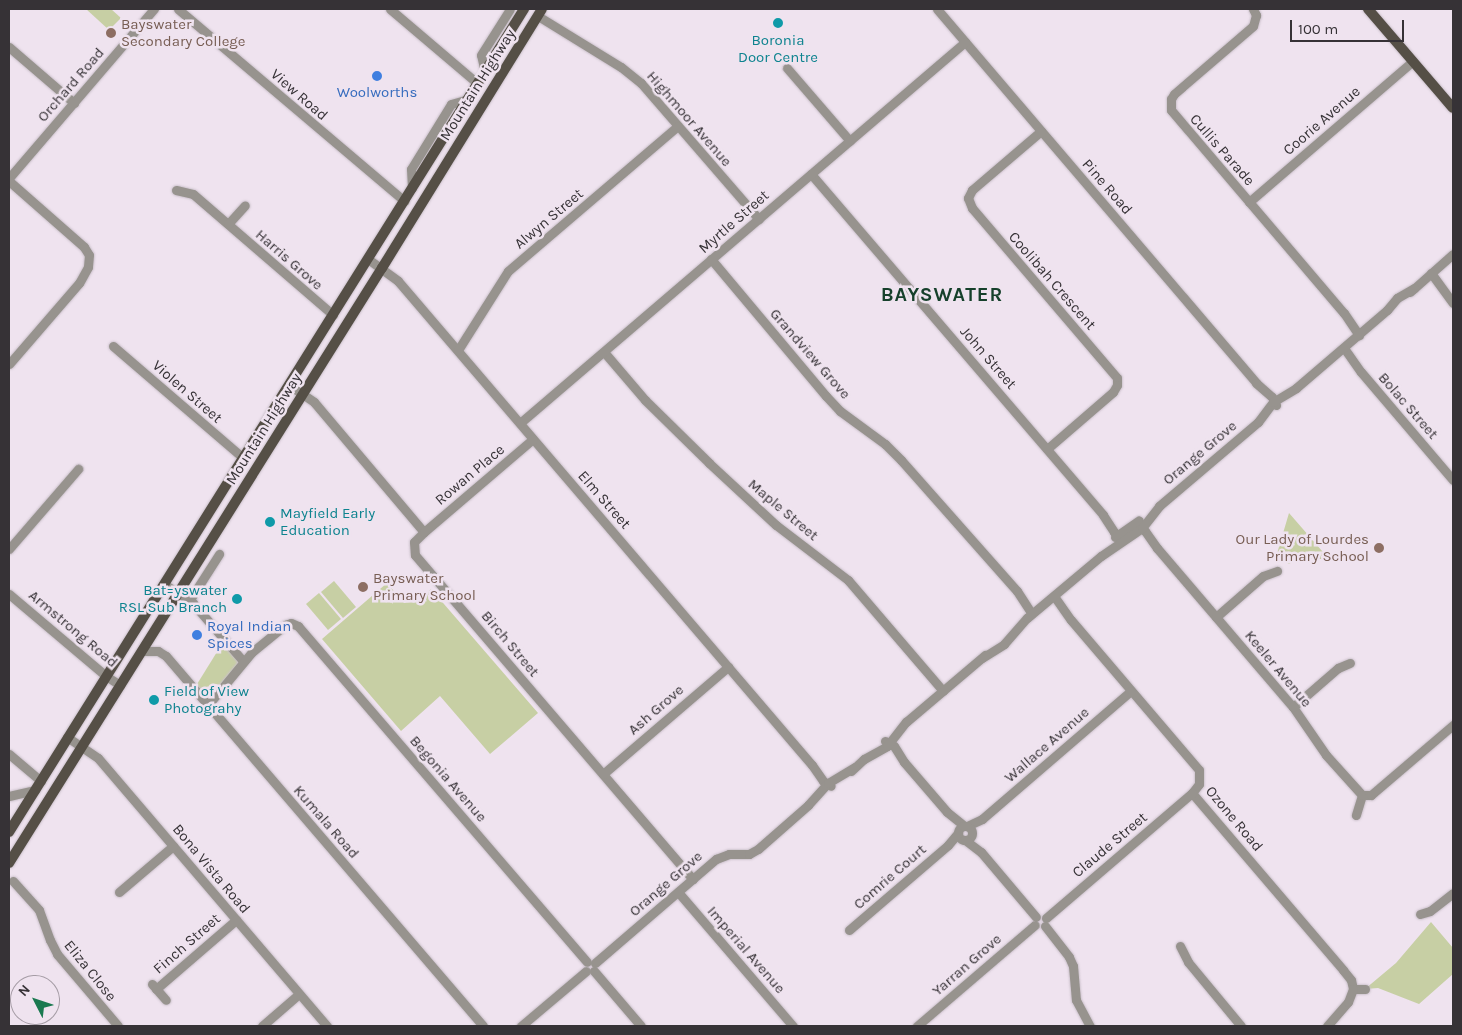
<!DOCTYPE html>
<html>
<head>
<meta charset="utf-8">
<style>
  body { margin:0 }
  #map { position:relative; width:1462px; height:1035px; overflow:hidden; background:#efe3ef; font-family:Karla,sans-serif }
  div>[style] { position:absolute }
  .green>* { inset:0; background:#c7cfa4 }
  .roads { filter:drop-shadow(0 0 1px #cac0ca) drop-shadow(0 0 1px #cac0ca) }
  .minor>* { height:9px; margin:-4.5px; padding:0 4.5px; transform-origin:4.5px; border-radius:4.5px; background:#97938e }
  .minor>.ring { margin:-4.5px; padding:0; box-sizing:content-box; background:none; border:9px solid #97938e; border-radius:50% }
  .major>* { height:10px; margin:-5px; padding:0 5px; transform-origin:5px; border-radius:5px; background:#554f46 }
  .dots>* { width:14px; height:14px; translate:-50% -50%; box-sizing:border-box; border:2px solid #efe3ef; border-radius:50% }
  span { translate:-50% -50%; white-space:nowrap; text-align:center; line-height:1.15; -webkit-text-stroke:5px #efe3ef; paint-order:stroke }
  .education-label { font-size:15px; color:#785e54 }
  .left { translate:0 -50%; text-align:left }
  .right { translate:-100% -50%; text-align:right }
  .culture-label { font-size:15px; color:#0d838f }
  .street-label { font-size:15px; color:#363236 }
  .shop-label { font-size:15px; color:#366cbe }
  .district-label { font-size:20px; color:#16402b; font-weight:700; letter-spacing:1px }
  .frame { position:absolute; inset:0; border:10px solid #363236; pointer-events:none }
  .north { position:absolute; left:10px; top:975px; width:50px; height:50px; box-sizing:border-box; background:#efe3ef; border:1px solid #a59ca5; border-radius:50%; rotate:311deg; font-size:14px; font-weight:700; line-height:20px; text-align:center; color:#363236 }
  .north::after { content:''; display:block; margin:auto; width:18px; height:22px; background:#1a7950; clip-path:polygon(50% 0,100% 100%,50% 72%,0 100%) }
  .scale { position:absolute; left:1290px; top:20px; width:114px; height:22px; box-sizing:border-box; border:2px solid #363236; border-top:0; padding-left:6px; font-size:15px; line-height:18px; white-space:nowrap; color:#363236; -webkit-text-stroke:4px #efe3ef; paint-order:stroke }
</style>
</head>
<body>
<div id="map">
  <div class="green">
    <i style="clip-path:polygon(86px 9px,111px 9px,121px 18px,109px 30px)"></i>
    <i style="clip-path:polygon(1289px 513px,1329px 559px,1298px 559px,1289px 564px,1276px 557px)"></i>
    <i style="clip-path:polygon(334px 581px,356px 607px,343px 618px,321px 592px)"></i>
    <i style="clip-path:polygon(387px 583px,404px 603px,417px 601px,431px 589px,538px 713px,490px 754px,440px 696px,401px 731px,322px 639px)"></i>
    <i style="clip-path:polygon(319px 593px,341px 619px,328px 630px,306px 604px)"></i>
    <i style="clip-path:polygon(225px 639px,243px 661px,208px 705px,194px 689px)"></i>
    <i style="clip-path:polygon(1431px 922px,1453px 948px,1453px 974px,1419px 1004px,1378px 988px,1365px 989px,1396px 963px)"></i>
  </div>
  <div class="roads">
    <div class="minor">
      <i style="left:178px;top:9px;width:297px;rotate:40.3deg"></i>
      <i style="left:390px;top:9px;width:116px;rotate:40.4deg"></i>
      <i style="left:937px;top:9px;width:492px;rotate:49.5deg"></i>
      <i style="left:1256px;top:383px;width:21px;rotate:41deg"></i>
      <i style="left:1272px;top:397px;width:9px;rotate:63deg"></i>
      <i style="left:1253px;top:9px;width:7px;rotate:63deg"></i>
      <i style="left:1256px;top:15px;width:11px;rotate:105deg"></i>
      <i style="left:1253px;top:26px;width:104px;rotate:139.3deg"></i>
      <i style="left:1174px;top:94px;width:6px;rotate:121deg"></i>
      <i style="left:1171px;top:99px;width:11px;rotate:90deg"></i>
      <i style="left:1171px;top:110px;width:267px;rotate:49.6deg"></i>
      <i style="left:1344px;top:313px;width:27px;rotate:56deg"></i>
      <i style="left:538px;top:16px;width:97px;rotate:31.6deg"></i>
      <i style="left:621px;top:67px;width:26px;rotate:39deg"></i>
      <i style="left:641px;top:83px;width:180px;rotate:49.1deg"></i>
      <i style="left:9px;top:47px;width:86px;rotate:40.7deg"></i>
      <i style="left:787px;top:68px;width:96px;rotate:49.2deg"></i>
      <i style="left:485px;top:72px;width:17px;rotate:-103deg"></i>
      <i style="left:481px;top:55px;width:54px;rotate:-57.8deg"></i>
      <i style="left:1041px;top:131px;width:91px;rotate:139.5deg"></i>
      <i style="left:972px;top:190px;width:9px;rotate:117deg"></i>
      <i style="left:968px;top:198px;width:11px;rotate:68deg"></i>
      <i style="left:972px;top:208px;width:223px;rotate:49.5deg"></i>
      <i style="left:1117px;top:378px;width:7px;rotate:90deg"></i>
      <i style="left:1117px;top:385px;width:8px;rotate:120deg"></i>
      <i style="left:1113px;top:392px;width:87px;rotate:139.2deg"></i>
      <i style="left:811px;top:174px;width:449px;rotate:49.4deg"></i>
      <i style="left:1103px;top:515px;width:20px;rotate:57deg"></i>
      <i style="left:1114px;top:532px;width:11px;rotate:38deg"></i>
      <i style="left:9px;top:178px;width:223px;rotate:-49.4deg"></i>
      <i style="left:9px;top:181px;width:100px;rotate:41.3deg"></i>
      <i style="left:84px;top:247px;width:9px;rotate:58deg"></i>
      <i style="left:89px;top:255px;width:12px;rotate:95deg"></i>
      <i style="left:88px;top:267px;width:18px;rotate:119deg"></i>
      <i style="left:79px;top:283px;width:107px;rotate:130.8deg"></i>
      <i style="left:412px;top:188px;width:19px;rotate:-93deg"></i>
      <i style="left:411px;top:169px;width:76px;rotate:-58.4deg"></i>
      <i style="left:451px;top:104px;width:18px;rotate:-16deg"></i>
      <i style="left:176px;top:190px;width:17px;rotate:13deg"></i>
      <i style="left:193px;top:194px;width:185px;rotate:40.8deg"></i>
      <i style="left:1249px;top:202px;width:216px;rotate:-40.7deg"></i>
      <i style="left:228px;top:224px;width:25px;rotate:-48deg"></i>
      <i style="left:368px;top:259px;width:37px;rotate:36deg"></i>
      <i style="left:398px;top:281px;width:637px;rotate:49.46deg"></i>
      <i style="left:812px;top:765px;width:19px;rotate:55deg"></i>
      <i style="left:823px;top:781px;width:9px;rotate:32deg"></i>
      <i style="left:711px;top:259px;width:179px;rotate:50deg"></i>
      <i style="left:826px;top:396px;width:21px;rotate:47deg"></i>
      <i style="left:840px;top:411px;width:56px;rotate:36.3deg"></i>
      <i style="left:885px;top:444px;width:23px;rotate:45deg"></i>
      <i style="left:901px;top:460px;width:175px;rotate:48.5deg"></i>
      <i style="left:1017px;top:591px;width:27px;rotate:57deg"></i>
      <i style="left:1431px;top:273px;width:37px;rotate:54deg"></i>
      <i style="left:1410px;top:292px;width:57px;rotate:-41.5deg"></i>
      <i style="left:113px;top:346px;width:172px;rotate:40.7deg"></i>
      <i style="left:1344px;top:348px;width:29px;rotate:55deg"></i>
      <i style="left:1361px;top:372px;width:142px;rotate:49.6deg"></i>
      <i style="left:458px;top:350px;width:93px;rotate:-57.7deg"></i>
      <i style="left:508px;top:271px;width:223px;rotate:-40.5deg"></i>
      <i style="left:604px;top:352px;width:63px;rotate:49.5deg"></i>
      <i style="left:645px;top:400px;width:90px;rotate:44.5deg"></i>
      <i style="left:709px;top:463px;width:91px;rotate:42.8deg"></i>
      <i style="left:776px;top:525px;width:91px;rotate:37.4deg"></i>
      <i style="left:848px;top:580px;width:146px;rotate:49.4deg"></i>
      <i style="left:289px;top:385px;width:30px;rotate:34deg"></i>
      <i style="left:314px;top:402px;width:170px;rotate:49.8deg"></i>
      <i style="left:424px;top:532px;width:14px;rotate:135deg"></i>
      <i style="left:414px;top:542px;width:13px;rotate:86deg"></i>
      <i style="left:415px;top:555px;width:427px;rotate:49.4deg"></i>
      <i style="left:520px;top:423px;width:586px;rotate:-40.57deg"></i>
      <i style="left:1135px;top:524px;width:12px;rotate:35deg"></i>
      <i style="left:1145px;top:531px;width:21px;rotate:55deg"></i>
      <i style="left:1157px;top:548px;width:209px;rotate:49.5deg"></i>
      <i style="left:1293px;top:707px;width:58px;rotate:55.5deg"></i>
      <i style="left:1326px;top:755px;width:54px;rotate:48deg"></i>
      <i style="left:1362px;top:795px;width:21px;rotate:107deg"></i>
      <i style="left:424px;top:532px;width:143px;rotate:-40.5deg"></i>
      <i style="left:1115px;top:537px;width:29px;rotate:-35deg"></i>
      <i style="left:9px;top:549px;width:106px;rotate:-49.2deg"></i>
      <i style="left:164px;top:584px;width:35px;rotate:33deg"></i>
      <i style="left:9px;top:594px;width:127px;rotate:40.2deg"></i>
      <i style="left:106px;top:676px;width:17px;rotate:33deg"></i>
      <i style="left:1054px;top:596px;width:29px;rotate:55deg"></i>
      <i style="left:1071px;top:620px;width:197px;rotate:49.5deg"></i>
      <i style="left:1199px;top:770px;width:14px;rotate:90deg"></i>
      <i style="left:1199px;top:784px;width:11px;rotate:128deg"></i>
      <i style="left:1192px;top:793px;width:233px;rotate:49.5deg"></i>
      <i style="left:1343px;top:970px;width:13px;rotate:51deg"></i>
      <i style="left:1351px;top:980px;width:9px;rotate:77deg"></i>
      <i style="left:1353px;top:989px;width:12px"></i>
      <i style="left:189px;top:601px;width:56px;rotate:-57.4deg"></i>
      <i style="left:197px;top:608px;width:70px;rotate:49deg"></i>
      <i style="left:1216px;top:617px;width:62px;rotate:-41.1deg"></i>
      <i style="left:1263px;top:576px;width:15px;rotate:-20deg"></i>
      <i style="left:142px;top:651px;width:16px"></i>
      <i style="left:158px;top:651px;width:9px;rotate:32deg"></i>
      <i style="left:166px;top:656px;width:487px;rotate:49.4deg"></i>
      <i style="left:982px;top:658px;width:26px;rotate:-32deg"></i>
      <i style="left:1004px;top:644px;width:35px;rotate:-49deg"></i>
      <i style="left:1027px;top:618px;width:97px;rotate:-40deg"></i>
      <i style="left:1101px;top:556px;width:50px;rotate:-34.3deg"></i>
      <i style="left:1142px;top:528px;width:28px;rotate:-52deg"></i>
      <i style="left:1159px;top:506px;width:130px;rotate:-40.3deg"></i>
      <i style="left:1258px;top:422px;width:25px;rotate:-53deg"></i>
      <i style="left:1273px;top:402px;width:27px;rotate:-31deg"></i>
      <i style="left:1296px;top:388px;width:120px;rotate:-40.6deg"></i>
      <i style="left:1387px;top:310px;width:16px;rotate:-50deg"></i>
      <i style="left:1397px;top:298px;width:20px;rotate:-30deg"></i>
      <i style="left:208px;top:705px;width:69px;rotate:-50.3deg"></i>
      <i style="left:252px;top:652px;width:43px;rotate:-39.3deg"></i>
      <i style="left:285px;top:625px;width:6px;rotate:-18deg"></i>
      <i style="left:291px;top:623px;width:8px;rotate:23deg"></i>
      <i style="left:298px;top:626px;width:443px;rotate:49.3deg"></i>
      <i style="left:1293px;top:707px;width:60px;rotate:-40.9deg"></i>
      <i style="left:1338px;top:668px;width:13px;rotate:-23deg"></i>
      <i style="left:67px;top:737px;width:37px;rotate:34deg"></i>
      <i style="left:98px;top:758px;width:353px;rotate:49.5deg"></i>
      <i style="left:885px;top:741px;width:10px;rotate:29deg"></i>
      <i style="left:894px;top:746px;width:19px;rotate:58deg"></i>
      <i style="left:904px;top:762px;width:66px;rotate:49.3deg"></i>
      <i style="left:947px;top:812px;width:22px;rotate:39deg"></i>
      <i style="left:9px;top:754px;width:42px;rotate:40.2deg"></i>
      <i style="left:851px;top:771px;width:18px;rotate:-43deg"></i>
      <i style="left:864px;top:759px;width:26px;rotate:-29deg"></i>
      <i style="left:887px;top:746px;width:31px;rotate:-52deg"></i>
      <i style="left:906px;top:722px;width:104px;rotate:-40.3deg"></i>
      <i style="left:603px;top:774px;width:165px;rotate:-40.6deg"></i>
      <i style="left:1362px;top:795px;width:9px"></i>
      <i style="left:1371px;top:795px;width:108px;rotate:-40.5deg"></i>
      <i style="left:9px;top:796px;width:27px;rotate:-13deg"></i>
      <i style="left:967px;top:826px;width:17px;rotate:-25deg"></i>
      <i style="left:982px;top:819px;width:196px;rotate:-40.7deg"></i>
      <i class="ring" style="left:958px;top:826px;width:5px;height:5px"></i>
      <i style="left:965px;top:840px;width:20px;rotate:37deg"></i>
      <i style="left:981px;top:852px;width:85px;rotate:49.8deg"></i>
      <i style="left:13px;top:881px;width:39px;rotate:48deg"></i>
      <i style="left:39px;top:910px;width:32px;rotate:70deg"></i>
      <i style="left:50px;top:940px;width:16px;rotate:63deg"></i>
      <i style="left:57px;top:954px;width:94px;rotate:49.7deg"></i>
      <i style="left:119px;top:892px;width:71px;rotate:-40.4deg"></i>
      <i style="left:678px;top:892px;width:177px;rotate:49.4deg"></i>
      <i style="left:1420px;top:914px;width:10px;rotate:-17deg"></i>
      <i style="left:1430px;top:911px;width:29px;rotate:-38deg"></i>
      <i style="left:1046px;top:918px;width:192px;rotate:-40.6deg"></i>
      <i style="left:1045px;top:926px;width:39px;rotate:52deg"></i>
      <i style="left:1069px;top:957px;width:10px;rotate:66deg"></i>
      <i style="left:1073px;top:966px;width:34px;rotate:85deg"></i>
      <i style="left:1076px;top:1000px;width:30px;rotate:62deg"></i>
      <i style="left:849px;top:930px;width:130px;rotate:-40.6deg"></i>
      <i style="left:948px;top:845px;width:16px;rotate:-50deg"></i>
      <i style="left:1180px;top:946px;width:18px;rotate:63deg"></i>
      <i style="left:1188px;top:962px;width:83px;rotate:50.4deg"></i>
      <i style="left:595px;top:963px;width:160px;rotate:-40.7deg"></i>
      <i style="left:716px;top:859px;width:14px;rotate:-21deg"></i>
      <i style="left:729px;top:854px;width:20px"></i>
      <i style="left:749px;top:854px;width:10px;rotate:-29deg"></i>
      <i style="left:758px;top:849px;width:67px;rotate:-41.3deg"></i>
      <i style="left:808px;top:805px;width:30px;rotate:-48deg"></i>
      <i style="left:828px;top:783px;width:31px;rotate:-31deg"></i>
      <i style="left:594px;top:971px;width:72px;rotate:49.5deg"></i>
      <i style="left:152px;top:984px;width:21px;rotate:49deg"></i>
      <i style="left:156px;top:989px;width:106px;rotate:-40.8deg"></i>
      <i style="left:262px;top:1026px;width:49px;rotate:-40.9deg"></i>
      <i style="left:521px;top:1026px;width:85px;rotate:-40.2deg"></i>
      <i style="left:917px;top:1026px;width:155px;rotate:-40.6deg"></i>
      <i style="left:1327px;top:1026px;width:32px;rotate:-49deg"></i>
      <i style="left:1348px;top:1002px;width:14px;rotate:-69deg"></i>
    </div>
    <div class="major">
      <i style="left:1368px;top:9px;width:130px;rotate:49.4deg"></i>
      <i style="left:9px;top:832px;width:971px;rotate:-57.96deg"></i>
      <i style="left:9px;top:863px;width:702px;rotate:-57.92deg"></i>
      <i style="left:382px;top:268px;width:304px;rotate:-58.3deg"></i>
    </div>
  </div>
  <div class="dots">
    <i style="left:778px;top:23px;background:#0f9aa8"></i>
    <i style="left:111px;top:33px;background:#8d6e63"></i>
    <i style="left:377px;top:76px;background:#3f7fe0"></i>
    <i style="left:270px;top:522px;background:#0f9aa8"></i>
    <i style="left:1379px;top:548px;background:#8d6e63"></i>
    <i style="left:363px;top:587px;background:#8d6e63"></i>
    <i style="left:237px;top:599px;background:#0f9aa8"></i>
    <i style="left:197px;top:635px;background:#3f7fe0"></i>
    <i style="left:154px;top:700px;background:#0f9aa8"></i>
  </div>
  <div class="education-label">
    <span class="left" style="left:121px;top:33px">Bayswater<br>Secondary College</span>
    <span class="right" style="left:1369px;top:548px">Our Lady of Lourdes<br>Primary School</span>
    <span class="left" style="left:373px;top:587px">Bayswater<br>Primary School</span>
  </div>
  <div class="culture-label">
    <span style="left:778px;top:49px">Boronia<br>Door Centre</span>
    <span class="left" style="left:280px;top:522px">Mayfield Early<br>Education</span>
    <span class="right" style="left:227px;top:599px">Bat=yswater<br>RSL Sub Branch</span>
    <span class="left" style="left:164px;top:700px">Field of View<br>Photograhy</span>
  </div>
  <div class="street-label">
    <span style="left:71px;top:85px;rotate:-49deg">Orchard Road</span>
    <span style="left:478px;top:85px;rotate:-58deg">Mountain Highway</span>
    <span style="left:299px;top:95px;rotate:41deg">View Road</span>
    <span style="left:689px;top:119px;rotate:49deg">Highmoor Avenue</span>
    <span style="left:1322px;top:121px;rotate:-41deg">Coorie Avenue</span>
    <span style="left:1222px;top:150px;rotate:49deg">Cullis Parade</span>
    <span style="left:1107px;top:187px;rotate:49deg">Pine Road</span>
    <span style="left:549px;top:219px;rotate:-40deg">Alwyn Street</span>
    <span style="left:734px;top:222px;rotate:-41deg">Myrtle Street</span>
    <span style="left:289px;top:260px;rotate:41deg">Harris Grove</span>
    <span style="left:1052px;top:281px;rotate:49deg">Coolibah Crescent</span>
    <span style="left:810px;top:354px;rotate:49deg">Grandview Grove</span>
    <span style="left:988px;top:358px;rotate:49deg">John Street</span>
    <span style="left:187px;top:392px;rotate:41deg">Violen Street</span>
    <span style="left:1408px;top:406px;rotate:49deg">Bolac Street</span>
    <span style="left:264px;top:429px;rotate:-58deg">Mountain Highway</span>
    <span style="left:1200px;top:453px;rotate:-40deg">Orange Grove</span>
    <span style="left:470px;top:475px;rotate:-40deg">Rowan Place</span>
    <span style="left:604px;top:500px;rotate:49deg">Elm Street</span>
    <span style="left:783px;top:510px;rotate:40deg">Maple Street</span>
    <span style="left:73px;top:629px;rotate:40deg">Armstrong Road</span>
    <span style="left:510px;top:644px;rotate:50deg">Birch Street</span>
    <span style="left:1278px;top:669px;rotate:50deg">Keeler Avenue</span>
    <span style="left:656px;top:710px;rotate:-41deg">Ash Grove</span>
    <span style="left:1047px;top:745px;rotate:-41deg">Wallace Avenue</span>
    <span style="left:448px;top:779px;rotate:49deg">Begonia Avenue</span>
    <span style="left:1234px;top:819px;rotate:50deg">Ozone Road</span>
    <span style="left:326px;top:822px;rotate:49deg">Kumala Road</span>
    <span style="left:1110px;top:845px;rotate:-40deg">Claude Street</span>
    <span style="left:211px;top:869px;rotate:50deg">Bona Vista Road</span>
    <span style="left:890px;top:877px;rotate:-41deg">Comrie Court</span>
    <span style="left:666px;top:884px;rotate:-41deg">Orange Grove</span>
    <span style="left:187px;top:944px;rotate:-41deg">Finch Street</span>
    <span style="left:746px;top:950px;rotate:49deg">Imperial Avenue</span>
    <span style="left:967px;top:965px;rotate:-41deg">Yarran Grove</span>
    <span style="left:90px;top:971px;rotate:51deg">Eliza Close</span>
  </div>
  <div class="shop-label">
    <span style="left:377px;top:93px">Woolworths</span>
    <span class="left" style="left:207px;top:635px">Royal Indian<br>Spices</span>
  </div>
  <div class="district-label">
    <span style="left:942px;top:294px">BAYSWATER</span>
  </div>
  <div class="frame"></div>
  <div class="north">N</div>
  <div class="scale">100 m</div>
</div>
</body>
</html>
